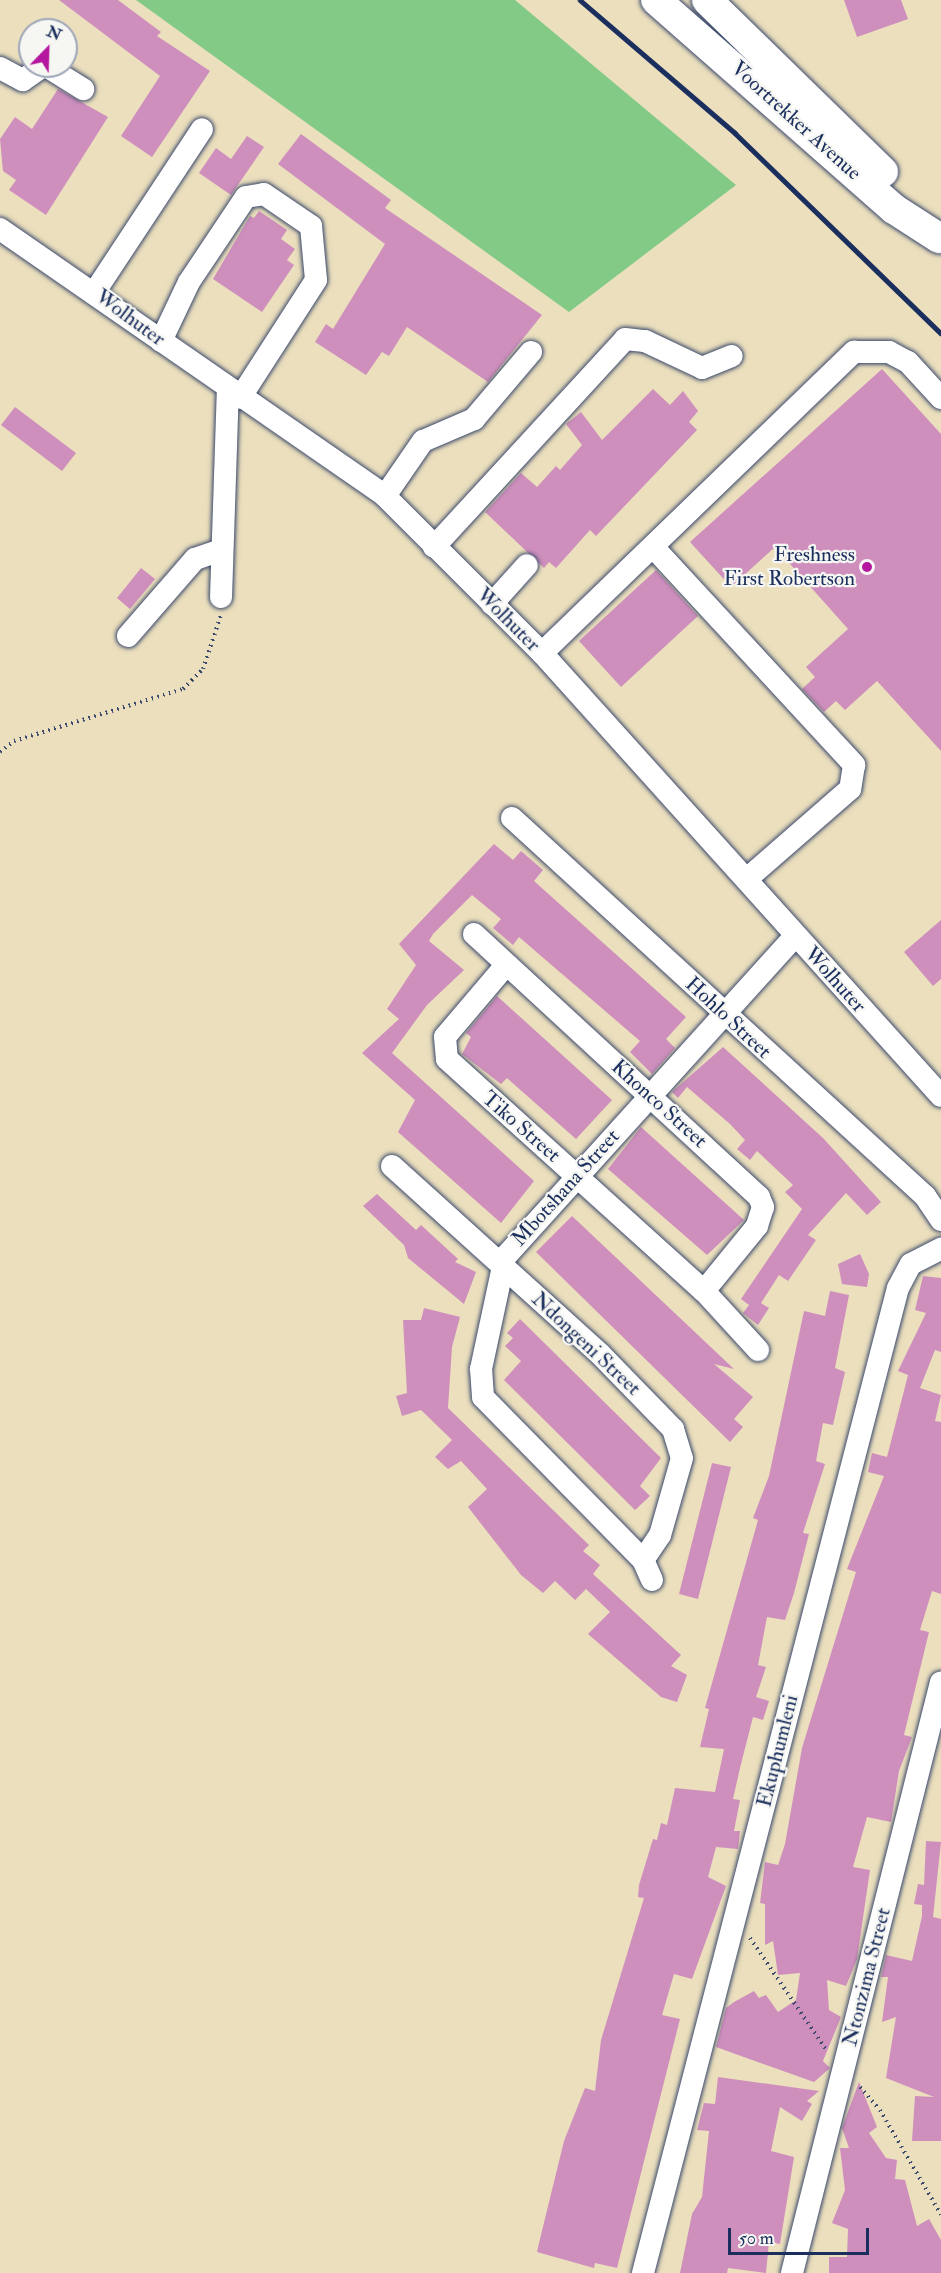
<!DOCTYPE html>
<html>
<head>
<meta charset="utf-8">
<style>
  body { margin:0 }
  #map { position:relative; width:941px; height:2273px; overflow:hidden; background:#ebdfbd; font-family:"IM FELL Double Pica",serif }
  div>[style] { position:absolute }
  .green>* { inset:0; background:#82ca86 }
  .building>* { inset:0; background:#cf8fbd }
  .path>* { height:4px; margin-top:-2px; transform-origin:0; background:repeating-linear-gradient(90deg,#3a496c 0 1.5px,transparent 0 6px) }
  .roads { filter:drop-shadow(0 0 2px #3a496c) drop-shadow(0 0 2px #3a496c) }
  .minor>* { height:22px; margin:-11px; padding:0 11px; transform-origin:11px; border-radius:11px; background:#fff }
  .major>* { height:30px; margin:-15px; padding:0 15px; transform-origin:15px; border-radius:15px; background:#fff }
  .rail>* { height:4.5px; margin:-2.25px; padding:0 2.25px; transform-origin:2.25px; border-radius:2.25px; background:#1b2f5e }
  .dots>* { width:16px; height:16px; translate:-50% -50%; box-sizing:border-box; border:3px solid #f6f6f2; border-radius:50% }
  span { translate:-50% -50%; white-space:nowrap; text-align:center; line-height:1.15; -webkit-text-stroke:4.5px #f6f6f2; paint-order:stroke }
  .street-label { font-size:21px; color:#1b2f5e }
  .poi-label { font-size:21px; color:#1b2f5e }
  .right { translate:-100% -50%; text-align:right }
  .north { position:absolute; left:18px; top:18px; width:60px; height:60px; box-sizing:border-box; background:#f6f6f2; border:2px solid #9ea6b7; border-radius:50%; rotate:23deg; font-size:16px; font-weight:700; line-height:24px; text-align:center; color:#1b2f5e }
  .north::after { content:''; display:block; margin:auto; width:21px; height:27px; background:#b5179e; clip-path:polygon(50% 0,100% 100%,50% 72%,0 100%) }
  .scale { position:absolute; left:728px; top:2228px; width:141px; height:27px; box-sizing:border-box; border:3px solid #1b2f5e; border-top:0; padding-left:8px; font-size:18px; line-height:21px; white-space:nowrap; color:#1b2f5e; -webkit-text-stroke:4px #f6f6f2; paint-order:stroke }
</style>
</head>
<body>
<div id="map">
  <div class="green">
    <i style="clip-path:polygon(136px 0,515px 0,736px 185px,569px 312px)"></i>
  </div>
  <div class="building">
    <i style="clip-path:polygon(59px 0,118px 0,161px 32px,157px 36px,210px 71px,152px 157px,121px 136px,160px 76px)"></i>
    <i style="clip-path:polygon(844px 0,901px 0,908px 19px,857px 37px)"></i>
    <i style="clip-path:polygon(58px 89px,108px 117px,46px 215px,9px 190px,16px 180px,3px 171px,0 139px,15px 117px,32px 129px)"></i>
    <i style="clip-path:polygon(301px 134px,391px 200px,385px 208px,542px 315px,488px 382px,407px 327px,389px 356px,382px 352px,366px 375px,315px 342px,326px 324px,333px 329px,385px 244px,278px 164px)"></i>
    <i style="clip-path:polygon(247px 136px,264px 147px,231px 195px,199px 173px,216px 148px,231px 159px)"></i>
    <i style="clip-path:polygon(259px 211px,287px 230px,281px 239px,295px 249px,287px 260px,294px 265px,262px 312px,213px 279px,250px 216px,254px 218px)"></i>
    <i style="clip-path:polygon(882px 369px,941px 434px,941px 751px,877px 681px,845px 710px,836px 701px,824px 712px,802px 689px,815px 677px,806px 667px,848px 629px,775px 547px,731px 587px,690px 542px)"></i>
    <i style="clip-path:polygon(653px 389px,670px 405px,683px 391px,698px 411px,689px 422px,697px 430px,596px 536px,590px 530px,556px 568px,549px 562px,544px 568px,485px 512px,521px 473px,537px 487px,556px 466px,560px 470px,582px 445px,566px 424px,581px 412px,602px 440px)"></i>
    <i style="clip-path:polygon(15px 407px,76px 453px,62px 471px,1px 425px)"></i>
    <i style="clip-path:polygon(141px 568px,155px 579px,130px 609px,117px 598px)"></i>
    <i style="clip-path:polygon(656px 570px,698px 616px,621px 687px,579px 641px)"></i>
    <i style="clip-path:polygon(494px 844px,513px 860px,521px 851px,543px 870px,534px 881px,686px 1017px,666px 1039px,675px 1048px,652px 1074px,630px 1052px,640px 1041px,519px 937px,513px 945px,493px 928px,501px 919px,472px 895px,433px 934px,429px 941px,464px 970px,427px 1005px,392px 1053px,534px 1181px,501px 1223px,398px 1132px,415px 1100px,362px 1053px,399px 1019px,387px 1009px,416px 965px,399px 944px)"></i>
    <i style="clip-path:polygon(941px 920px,941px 979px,933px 986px,904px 952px)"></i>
    <i style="clip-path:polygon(497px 996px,612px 1100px,576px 1139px,507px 1078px,501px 1084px,462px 1054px,471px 1037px,466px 1033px)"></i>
    <i style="clip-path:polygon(723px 1047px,823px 1138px,881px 1202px,867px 1215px,846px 1193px,808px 1235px,816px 1240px,788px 1281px,779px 1275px,761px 1303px,769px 1308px,758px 1325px,743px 1313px,749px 1305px,741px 1299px,802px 1209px,785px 1192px,793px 1185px,757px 1151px,750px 1160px,737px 1149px,745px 1140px,730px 1124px,687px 1087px,678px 1098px,672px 1092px)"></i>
    <i style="clip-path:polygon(641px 1127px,744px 1220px,707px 1255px,608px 1169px)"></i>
    <i style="clip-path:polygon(377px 1194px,416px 1230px,421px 1225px,458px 1259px,455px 1262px,476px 1272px,464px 1304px,408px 1258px,404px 1245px,363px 1206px)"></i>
    <i style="clip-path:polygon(572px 1216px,734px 1369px,714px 1364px,753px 1397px,734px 1419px,743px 1427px,730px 1442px,536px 1252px)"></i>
    <i style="clip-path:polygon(860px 1254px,869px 1274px,867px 1287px,842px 1284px,838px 1264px)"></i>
    <i style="clip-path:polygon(923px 1276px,941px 1278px,941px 1352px,935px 1350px,920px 1388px,941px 1395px,935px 1421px,941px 1422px,941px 1594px,932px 1591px,920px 1630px,929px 1632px,904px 1735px,912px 1737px,899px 1771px,891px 1822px,867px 1817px,853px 1867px,870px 1870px,857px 1959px,846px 1986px,827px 1980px,829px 2010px,841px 2017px,823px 2061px,830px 2068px,814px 2082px,716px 2047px,726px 2008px,734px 2002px,754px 1991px,759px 1998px,766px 1995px,778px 2012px,796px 2000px,800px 1973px,778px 1975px,773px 1941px,765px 1945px,765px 1904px,760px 1903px,765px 1862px,778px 1865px,785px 1844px,802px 1748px,856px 1572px,847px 1569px,884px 1476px,868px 1472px,872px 1453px,887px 1457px,908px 1375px,898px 1371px,926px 1313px,915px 1310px)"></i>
    <i style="clip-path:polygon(830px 1291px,849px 1295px,835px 1368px,845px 1372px,833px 1425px,823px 1423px,816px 1461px,825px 1464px,803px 1533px,809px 1534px,794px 1593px,785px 1620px,767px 1617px,758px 1665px,766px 1667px,756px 1697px,769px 1701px,763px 1720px,753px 1717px,740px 1768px,733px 1799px,740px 1800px,734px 1831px,740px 1831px,738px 1849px,716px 1847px,708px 1877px,726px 1886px,692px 1979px,674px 1974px,662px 2015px,680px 2019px,617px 2268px,595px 2263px,594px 2268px,537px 2252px,539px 2243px,564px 2141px,585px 2088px,595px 2091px,601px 2040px,644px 1898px,638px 1897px,639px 1885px,653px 1839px,657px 1840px,661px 1823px,667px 1825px,675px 1788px,715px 1792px,724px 1749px,700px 1747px,709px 1709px,705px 1708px,758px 1520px,753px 1518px,769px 1476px,804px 1311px,825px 1316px)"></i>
    <i style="clip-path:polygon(424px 1308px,460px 1317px,452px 1347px,448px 1408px,589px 1545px,583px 1551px,600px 1565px,593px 1574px,681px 1655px,671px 1666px,687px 1675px,677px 1702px,661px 1697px,588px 1634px,610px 1612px,586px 1589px,575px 1600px,555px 1581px,543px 1593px,521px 1575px,468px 1507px,487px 1489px,461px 1461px,448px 1469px,435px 1457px,452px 1440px,421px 1410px,402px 1416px,396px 1396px,407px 1393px,403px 1320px,421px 1320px)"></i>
    <i style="clip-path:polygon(520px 1319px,661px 1458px,640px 1486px,650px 1496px,635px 1510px,504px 1380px,521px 1361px,505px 1346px,513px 1338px,507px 1333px)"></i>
    <i style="clip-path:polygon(712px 1463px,731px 1467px,698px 1599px,679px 1594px)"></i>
    <i style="clip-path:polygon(926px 1841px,941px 1842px,933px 1917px,941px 1919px,941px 2141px,912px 2141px,915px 2096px,934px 2097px,886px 2078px,896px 2017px,882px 2022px,888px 1977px,881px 1977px,886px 1955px,912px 1961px,922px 1916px,922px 1905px,914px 1904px,918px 1884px,924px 1885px)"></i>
    <i style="clip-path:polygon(718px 2077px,819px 2091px,807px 2101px,812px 2104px,802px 2121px,780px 2107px,771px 2151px,794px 2157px,780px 2244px,769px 2242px,766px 2273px,728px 2268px,727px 2273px,680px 2273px,692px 2214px,702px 2197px,709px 2131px,697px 2130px,704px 2103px,715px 2104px)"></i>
    <i style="clip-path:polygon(859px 2082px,877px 2127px,869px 2133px,886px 2158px,897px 2160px,895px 2179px,905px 2180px,917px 2226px,929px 2219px,941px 2240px,941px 2273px,829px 2273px,829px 2257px,847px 2257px,848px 2229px,832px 2223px,845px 2190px,840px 2148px,849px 2148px,842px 2128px)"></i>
  </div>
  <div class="path">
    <i style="left:0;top:752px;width:18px;rotate:-38deg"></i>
    <i style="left:14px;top:741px;width:177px;rotate:-17.1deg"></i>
    <i style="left:183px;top:689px;width:28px;rotate:-45deg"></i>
    <i style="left:203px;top:669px;width:57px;rotate:-71.6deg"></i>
    <i style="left:750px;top:1938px;width:137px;rotate:55.7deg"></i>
    <i style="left:860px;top:2087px;width:30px;rotate:49deg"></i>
    <i style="left:880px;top:2110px;width:121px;rotate:59.8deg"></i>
  </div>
  <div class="roads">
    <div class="minor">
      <i style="left:46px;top:66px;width:44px;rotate:31.9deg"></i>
      <i style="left:0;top:68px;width:26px;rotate:28deg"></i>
      <i style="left:23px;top:80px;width:24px;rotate:-35deg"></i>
      <i style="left:0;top:229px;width:469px;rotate:34.7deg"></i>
      <i style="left:385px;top:496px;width:222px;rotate:45deg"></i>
      <i style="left:542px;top:653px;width:596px;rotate:47.99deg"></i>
      <i style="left:94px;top:293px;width:196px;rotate:-56.6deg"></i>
      <i style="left:161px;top:341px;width:65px;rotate:-64.6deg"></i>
      <i style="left:189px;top:282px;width:102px;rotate:-56.2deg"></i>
      <i style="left:246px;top:197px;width:18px;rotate:-9deg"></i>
      <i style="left:264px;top:194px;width:57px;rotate:34.2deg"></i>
      <i style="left:311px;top:226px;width:54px;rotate:84.7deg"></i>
      <i style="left:316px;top:280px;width:140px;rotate:122.8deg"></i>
      <i style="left:385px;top:496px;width:67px;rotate:-55.4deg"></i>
      <i style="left:423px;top:441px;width:56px;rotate:-23.3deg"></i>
      <i style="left:474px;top:419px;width:88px;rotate:-49.6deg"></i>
      <i style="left:434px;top:547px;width:282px;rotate:-47.4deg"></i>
      <i style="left:625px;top:339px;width:20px;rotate:6deg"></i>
      <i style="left:645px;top:341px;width:63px;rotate:25.3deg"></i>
      <i style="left:702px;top:368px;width:32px;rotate:-22deg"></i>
      <i style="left:655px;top:549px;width:294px;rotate:47.3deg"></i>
      <i style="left:854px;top:765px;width:24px;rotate:99deg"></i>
      <i style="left:850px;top:789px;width:137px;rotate:138.9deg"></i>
      <i style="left:221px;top:597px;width:208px;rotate:-88.1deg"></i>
      <i style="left:492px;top:604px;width:52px;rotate:-48.1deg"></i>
      <i style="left:128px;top:636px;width:102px;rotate:-49deg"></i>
      <i style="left:195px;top:559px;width:28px;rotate:-19deg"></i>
      <i style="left:542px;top:653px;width:434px;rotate:-44deg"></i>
      <i style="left:854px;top:352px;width:35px"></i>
      <i style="left:889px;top:352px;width:21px;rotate:28deg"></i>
      <i style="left:908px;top:362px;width:49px;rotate:47.5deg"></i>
      <i style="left:512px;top:818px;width:560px;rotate:42.47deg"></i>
      <i style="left:925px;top:1196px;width:29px;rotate:56deg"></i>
      <i style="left:474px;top:934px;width:388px;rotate:42.7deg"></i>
      <i style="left:759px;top:1197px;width:11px;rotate:68deg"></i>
      <i style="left:763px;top:1207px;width:20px;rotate:108deg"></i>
      <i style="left:757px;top:1226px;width:84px;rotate:129.2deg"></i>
      <i style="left:506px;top:965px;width:94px;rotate:130.3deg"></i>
      <i style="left:445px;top:1037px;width:22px;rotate:85deg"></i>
      <i style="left:447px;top:1059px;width:346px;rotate:42.1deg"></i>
      <i style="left:704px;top:1291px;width:80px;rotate:47.5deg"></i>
      <i style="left:392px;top:1166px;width:280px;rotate:42.1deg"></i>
      <i style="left:600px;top:1354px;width:105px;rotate:45.8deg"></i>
      <i style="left:673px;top:1429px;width:30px;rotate:73deg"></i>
      <i style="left:682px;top:1458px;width:80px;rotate:105.9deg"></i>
      <i style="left:660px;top:1535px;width:30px;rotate:124deg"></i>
      <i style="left:652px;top:1580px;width:22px;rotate:-114deg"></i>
      <i style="left:643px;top:1560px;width:228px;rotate:-134.5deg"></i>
      <i style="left:483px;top:1397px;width:28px;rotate:-94deg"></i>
      <i style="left:481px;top:1369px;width:115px;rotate:-77.9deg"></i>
      <i style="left:505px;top:1257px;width:433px;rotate:-47.9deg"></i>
      <i style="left:643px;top:2273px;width:1017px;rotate:-75.49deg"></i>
      <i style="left:898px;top:1288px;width:27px;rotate:-62deg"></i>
      <i style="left:911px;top:1264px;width:34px;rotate:-27deg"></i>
      <i style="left:792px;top:2273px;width:609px;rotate:-75.85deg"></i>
    </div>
    <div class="major">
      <i style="left:656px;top:0;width:317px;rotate:41.3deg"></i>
      <i style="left:894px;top:209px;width:54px;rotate:32.8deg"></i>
      <i style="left:707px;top:0;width:246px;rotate:44.3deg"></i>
    </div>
  </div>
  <div class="rail">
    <i style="left:580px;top:0;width:204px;rotate:40.6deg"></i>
    <i style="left:735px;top:133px;width:287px;rotate:44.2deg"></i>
  </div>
  <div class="dots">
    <i style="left:867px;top:567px;background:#b5179e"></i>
  </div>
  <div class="street-label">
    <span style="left:796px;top:121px;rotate:42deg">Voortrekker Avenue</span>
    <span style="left:130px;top:318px;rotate:36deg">Wolhuter</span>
    <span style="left:508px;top:620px;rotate:45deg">Wolhuter</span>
    <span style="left:835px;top:980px;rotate:48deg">Wolhuter</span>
    <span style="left:728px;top:1018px;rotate:43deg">Hohlo Street</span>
    <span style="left:659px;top:1104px;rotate:42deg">Khonco Street</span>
    <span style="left:521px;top:1127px;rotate:41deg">Tiko Street</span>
    <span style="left:566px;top:1188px;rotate:-48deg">Mbotshana Street</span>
    <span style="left:586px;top:1344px;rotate:43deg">Ndongeni Street</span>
    <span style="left:778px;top:1751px;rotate:-76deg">Ekuphumleni</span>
    <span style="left:867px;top:1977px;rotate:-76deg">Ntonzima Street</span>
  </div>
  <div class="poi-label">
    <span class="right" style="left:855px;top:567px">Freshness<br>First Robertson</span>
  </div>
  <div class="north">N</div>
  <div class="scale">50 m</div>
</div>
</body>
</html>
